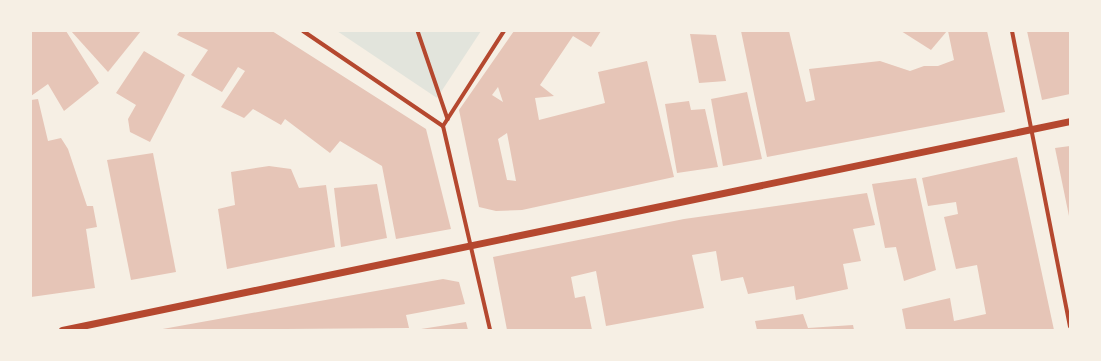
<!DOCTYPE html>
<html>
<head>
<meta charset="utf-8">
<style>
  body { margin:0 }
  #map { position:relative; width:1101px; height:361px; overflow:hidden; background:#f6efe4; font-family:"Noto Sans",sans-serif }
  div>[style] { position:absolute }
  .green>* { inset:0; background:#e2e4dc }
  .building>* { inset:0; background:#e6c5b7 }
  .pedestrian>* { height:3.5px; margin:-1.75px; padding:0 1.75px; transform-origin:1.75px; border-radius:1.75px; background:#b5482f }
  .minor>* { height:4px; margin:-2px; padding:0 2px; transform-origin:2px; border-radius:2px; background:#b5482f }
  .tertiary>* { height:7px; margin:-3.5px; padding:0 3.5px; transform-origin:3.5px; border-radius:3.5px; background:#b5482f }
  span { translate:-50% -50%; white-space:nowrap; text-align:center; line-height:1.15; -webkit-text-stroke:3px #f6efe4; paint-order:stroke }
  .frame { position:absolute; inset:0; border:32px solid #f6efe4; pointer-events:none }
</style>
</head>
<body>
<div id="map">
  <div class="green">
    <i style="clip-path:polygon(337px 31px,481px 31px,437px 98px)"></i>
  </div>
  <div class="building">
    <i style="clip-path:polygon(31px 31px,66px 31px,99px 83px,64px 111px,48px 84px,31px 96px)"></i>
    <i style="clip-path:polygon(71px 31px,141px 31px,108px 72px)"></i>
    <i style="clip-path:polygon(180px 31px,272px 31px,426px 129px,451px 229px,396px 239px,382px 166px,340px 141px,330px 153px,285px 119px,281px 125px,253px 109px,244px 118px,221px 107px,245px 71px,238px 67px,222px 92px,191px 75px,208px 50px,177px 35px)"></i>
    <i style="clip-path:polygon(evenodd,514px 31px,601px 31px,591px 47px,573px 36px,540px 85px,554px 96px,535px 98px,539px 120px,605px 103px,598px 72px,647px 61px,674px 177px,522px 210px,496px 211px,479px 207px,459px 110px,514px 31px,498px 87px,503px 102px,492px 95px,498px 87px,514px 31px,507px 133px,516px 181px,507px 180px,498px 139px,507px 133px)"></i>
    <i style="clip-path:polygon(741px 31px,789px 31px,806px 102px,815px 100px,809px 69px,880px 61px,910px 71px,924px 66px,938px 66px,954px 60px,948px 31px,987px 31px,1005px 112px,767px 157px)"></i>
    <i style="clip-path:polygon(901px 31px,947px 31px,931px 50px)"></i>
    <i style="clip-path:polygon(1027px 31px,1070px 31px,1070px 94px,1042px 100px)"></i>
    <i style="clip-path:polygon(690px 34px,716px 35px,726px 81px,699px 83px)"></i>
    <i style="clip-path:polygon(144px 51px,185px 75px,150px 142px,130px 132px,128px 119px,136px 105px,116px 93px)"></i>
    <i style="clip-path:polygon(747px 92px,762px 159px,723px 166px,711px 99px)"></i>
    <i style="clip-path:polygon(38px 99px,48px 141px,61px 138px,68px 149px,87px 206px,93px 206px,97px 227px,86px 229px,95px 288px,31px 297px,31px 100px)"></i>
    <i style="clip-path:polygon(689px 101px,691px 110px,705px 109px,718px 167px,677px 173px,665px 104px)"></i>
    <i style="clip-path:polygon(1070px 146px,1070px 215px,1069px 216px,1055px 148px)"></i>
    <i style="clip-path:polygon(153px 153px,176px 272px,131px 280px,107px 160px)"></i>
    <i style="clip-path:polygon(1017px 157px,1054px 330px,906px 330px,902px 309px,950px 298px,954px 321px,986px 314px,977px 265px,956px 269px,944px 217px,958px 214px,956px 202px,928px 206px,922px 178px)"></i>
    <i style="clip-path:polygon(269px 166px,291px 169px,299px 188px,326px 185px,335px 247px,227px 269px,218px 209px,235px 205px,231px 172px)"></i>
    <i style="clip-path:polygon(916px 178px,936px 270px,904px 281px,896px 247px,885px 248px,872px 184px)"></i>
    <i style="clip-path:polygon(377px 184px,387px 238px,341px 247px,334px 188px)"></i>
    <i style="clip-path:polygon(867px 193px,875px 225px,853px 229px,861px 261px,843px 264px,848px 289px,796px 300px,794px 286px,748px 294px,743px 277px,721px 281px,716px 251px,692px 255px,704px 308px,606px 326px,596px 271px,571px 277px,575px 298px,585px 296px,592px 330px,507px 330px,493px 257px,684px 219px)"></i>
    <i style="clip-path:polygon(443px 279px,459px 282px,465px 304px,406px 315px,409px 328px,157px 330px)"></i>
    <i style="clip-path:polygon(803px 314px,808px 328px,853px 325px,854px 330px,757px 330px,755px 321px)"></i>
    <i style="clip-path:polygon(466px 322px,468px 330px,421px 330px,421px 329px)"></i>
  </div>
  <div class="pedestrian">
    <i style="left:418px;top:31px;width:93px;rotate:71.2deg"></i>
  </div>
  <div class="minor">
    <i style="left:303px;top:31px;width:169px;rotate:34.2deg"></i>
    <i style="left:1012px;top:31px;width:301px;rotate:78.9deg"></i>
    <i style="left:443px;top:126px;width:209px;rotate:77deg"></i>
    <i style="left:443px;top:126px;width:113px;rotate:-57.3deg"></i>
  </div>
  <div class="tertiary">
    <i style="left:62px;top:330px;width:1029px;rotate:-11.71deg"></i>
  </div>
  <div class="frame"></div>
</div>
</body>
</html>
